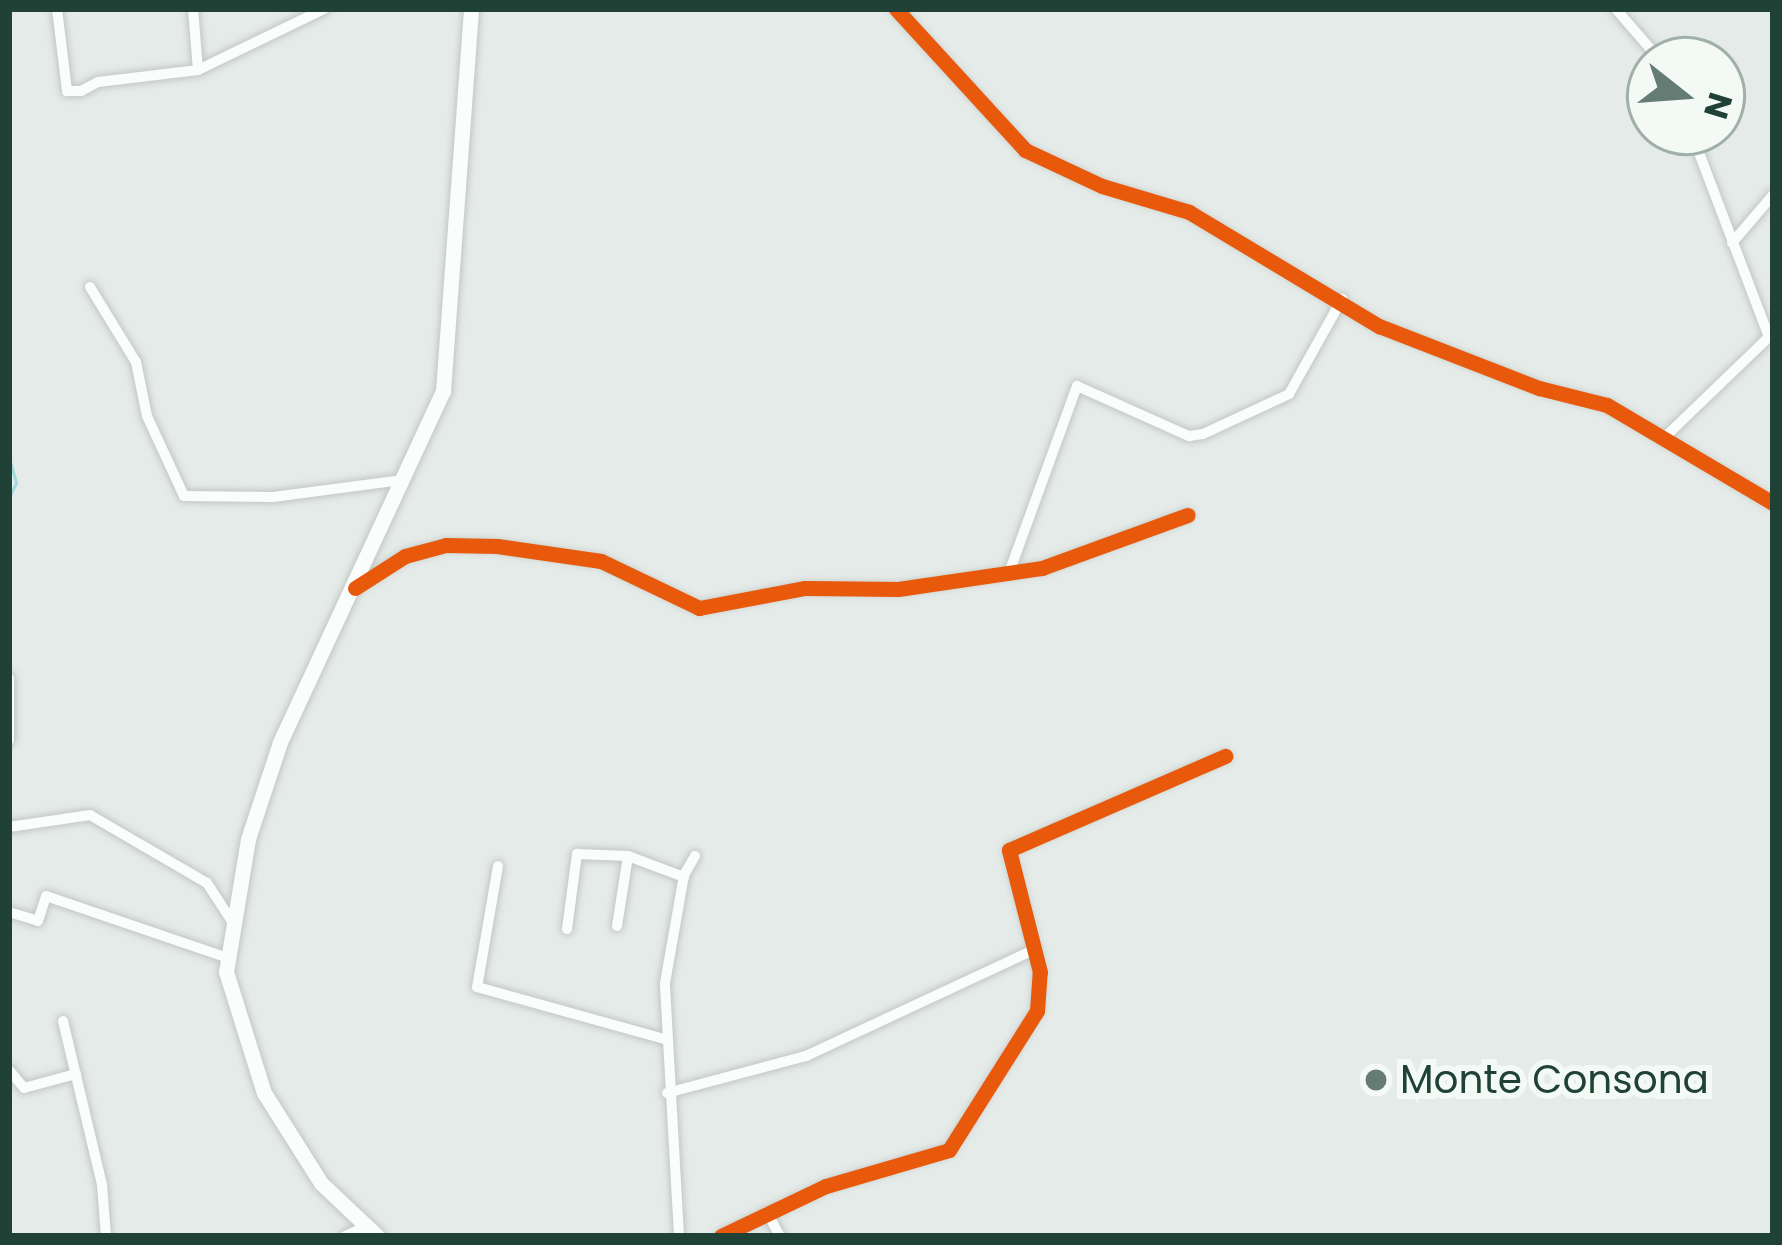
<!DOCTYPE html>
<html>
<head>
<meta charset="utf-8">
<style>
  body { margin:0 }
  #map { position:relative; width:1782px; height:1245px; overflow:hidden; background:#e5ebe8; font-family:Poppins,sans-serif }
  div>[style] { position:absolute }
  .stream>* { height:3px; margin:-1.5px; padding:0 1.5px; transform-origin:1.5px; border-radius:1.5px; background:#a1dbde }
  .roads { filter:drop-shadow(0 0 3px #c2c8c5) drop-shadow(0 0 3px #c2c8c5) }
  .minor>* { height:10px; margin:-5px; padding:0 5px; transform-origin:5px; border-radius:5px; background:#fbfcfc }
  .secondary>* { height:15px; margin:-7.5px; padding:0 7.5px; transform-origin:7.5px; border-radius:7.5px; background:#fbfcfc }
  .cycleway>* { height:15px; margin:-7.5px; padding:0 7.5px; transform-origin:7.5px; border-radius:7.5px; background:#e8590c }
  .dots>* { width:33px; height:33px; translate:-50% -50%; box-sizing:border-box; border:6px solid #f3faf6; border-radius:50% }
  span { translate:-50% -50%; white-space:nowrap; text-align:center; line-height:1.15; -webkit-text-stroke:12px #f3faf6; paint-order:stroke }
  .poi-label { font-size:39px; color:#204135 }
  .left { translate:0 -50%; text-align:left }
  .frame { position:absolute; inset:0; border:12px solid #204135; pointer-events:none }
  .north { position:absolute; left:1626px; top:36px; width:120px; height:120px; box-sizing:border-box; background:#f3faf6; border:3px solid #9fb0a9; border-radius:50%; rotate:107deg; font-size:33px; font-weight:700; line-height:48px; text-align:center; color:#204135 }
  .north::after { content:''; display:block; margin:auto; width:42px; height:54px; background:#657c74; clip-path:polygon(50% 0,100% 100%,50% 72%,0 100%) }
</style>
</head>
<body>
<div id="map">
  <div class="stream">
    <i style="left:9px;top:458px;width:26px;rotate:74deg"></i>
    <i style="left:16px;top:483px;width:16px;rotate:117deg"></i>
    <i style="left:9px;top:521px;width:26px;rotate:90deg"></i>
  </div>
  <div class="roads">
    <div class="minor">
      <i style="left:57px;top:9px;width:83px;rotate:83deg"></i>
      <i style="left:67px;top:91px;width:14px"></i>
      <i style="left:81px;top:91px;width:19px;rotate:-28deg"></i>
      <i style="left:98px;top:82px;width:101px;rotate:-6.8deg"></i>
      <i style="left:198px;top:70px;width:140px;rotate:-25.8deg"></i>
      <i style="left:193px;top:9px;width:61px;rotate:85.3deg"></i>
      <i style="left:896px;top:9px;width:191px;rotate:47.5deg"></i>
      <i style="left:1025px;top:150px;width:85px;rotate:25.1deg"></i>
      <i style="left:1102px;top:186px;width:91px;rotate:16.6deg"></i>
      <i style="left:1189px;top:212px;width:222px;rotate:31deg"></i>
      <i style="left:1379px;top:326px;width:172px;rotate:21.2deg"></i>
      <i style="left:1539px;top:388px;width:70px;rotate:14deg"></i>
      <i style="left:1607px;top:405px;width:193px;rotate:30.6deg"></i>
      <i style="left:1616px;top:9px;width:67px;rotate:49.2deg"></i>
      <i style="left:1732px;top:243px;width:63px;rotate:-49.5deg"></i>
      <i style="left:90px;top:287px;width:88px;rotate:58.5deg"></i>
      <i style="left:136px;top:362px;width:55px;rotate:78.5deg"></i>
      <i style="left:147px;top:416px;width:88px;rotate:65.2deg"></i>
      <i style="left:184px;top:496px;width:89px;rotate:0.6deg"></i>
      <i style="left:273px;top:497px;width:131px;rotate:-7.5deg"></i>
      <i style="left:1665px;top:437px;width:144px;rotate:-43.9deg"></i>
      <i style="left:1769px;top:337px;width:219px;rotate:-110.8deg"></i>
      <i style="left:1010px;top:570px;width:196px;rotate:-70deg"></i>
      <i style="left:1077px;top:386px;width:123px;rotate:24.1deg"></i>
      <i style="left:1189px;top:436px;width:14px;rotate:-8deg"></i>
      <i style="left:1203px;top:434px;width:95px;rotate:-24.9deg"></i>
      <i style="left:1289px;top:394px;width:109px;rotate:-60.8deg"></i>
      <i style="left:355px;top:588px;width:59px;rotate:-32.6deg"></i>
      <i style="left:405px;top:556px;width:42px;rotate:-15deg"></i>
      <i style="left:446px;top:545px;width:51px;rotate:1.1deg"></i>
      <i style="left:497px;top:546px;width:105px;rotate:8.2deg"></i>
      <i style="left:601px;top:561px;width:109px;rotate:25.6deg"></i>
      <i style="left:699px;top:608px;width:108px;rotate:-10.7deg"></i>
      <i style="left:805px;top:588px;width:93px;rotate:0.6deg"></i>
      <i style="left:898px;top:589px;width:146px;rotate:-8.3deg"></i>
      <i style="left:1042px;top:568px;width:155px;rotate:-20deg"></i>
      <i style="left:9px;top:678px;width:62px;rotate:90deg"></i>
      <i style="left:9px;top:827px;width:82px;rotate:-8.4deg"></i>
      <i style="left:90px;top:815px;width:135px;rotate:30.2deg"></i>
      <i style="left:207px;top:883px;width:44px;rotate:57deg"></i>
      <i style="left:498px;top:866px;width:123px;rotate:99.8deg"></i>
      <i style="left:477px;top:987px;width:195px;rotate:15.5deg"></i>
      <i style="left:9px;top:912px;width:30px;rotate:17deg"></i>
      <i style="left:38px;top:921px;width:26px;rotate:-72deg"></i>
      <i style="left:46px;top:896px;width:192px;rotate:18.8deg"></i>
      <i style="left:617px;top:926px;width:71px;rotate:-81.1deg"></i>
      <i style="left:567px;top:929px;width:76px;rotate:-82.4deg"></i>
      <i style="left:577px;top:854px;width:51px;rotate:2.2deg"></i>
      <i style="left:628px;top:856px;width:60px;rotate:20.6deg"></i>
      <i style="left:63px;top:1021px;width:169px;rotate:76.6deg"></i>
      <i style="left:102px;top:1185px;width:51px;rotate:85.5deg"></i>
      <i style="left:9px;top:1070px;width:23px;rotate:50deg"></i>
      <i style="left:24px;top:1088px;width:54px;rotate:-15.1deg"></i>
      <i style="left:667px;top:1093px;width:144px;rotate:-14.9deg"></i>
      <i style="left:806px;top:1056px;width:253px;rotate:-25deg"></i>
      <i style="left:767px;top:1212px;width:27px;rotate:62deg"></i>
      <i style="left:345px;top:1236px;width:22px;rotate:-24deg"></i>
      <i style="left:679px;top:1236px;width:253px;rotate:-93.2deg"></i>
      <i style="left:665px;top:983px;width:110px;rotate:-80deg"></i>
      <i style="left:684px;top:875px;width:22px;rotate:-60deg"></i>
      <i style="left:721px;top:1236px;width:116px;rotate:-25.5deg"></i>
      <i style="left:826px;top:1186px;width:128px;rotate:-16.3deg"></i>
      <i style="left:949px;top:1150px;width:165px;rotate:-57.7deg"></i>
      <i style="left:1037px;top:1011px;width:39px;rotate:-86deg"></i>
      <i style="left:1040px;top:972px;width:126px;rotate:-104.3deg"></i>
      <i style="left:1009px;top:850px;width:236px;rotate:-23.5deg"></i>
    </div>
    <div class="secondary">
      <i style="left:377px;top:1236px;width:77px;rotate:-136.6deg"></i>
      <i style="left:321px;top:1183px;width:107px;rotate:-122.3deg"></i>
      <i style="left:264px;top:1093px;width:127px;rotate:-107.4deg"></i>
      <i style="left:226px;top:972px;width:135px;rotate:-80.6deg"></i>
      <i style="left:248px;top:839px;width:102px;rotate:-71.7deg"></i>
      <i style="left:280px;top:742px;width:387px;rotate:-65.1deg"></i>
      <i style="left:443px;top:391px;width:383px;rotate:-85.8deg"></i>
    </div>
  </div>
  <div class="cycleway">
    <i style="left:896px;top:9px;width:191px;rotate:47.5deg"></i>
    <i style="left:1025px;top:150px;width:85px;rotate:25.1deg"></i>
    <i style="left:1102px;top:186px;width:91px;rotate:16.6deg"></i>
    <i style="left:1189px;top:212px;width:222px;rotate:31deg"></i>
    <i style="left:1379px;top:326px;width:172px;rotate:21.2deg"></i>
    <i style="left:1539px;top:388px;width:70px;rotate:14deg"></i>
    <i style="left:1607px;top:405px;width:193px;rotate:30.6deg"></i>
    <i style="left:355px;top:588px;width:59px;rotate:-32.6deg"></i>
    <i style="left:405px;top:556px;width:42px;rotate:-15deg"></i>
    <i style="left:446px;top:545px;width:51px;rotate:1.1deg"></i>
    <i style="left:497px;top:546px;width:105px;rotate:8.2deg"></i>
    <i style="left:601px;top:561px;width:109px;rotate:25.6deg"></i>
    <i style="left:699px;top:608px;width:108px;rotate:-10.7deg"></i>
    <i style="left:805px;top:588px;width:93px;rotate:0.6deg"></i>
    <i style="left:898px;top:589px;width:146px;rotate:-8.3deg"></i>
    <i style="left:1042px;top:568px;width:155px;rotate:-20deg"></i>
    <i style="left:721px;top:1236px;width:116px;rotate:-25.5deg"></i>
    <i style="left:826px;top:1186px;width:128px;rotate:-16.3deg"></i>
    <i style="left:949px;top:1150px;width:165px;rotate:-57.7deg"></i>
    <i style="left:1037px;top:1011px;width:39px;rotate:-86deg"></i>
    <i style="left:1040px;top:972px;width:126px;rotate:-104.3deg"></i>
    <i style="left:1009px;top:850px;width:236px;rotate:-23.5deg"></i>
  </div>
  <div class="dots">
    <i style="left:1376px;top:1080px;background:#657c74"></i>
  </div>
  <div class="poi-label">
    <span class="left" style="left:1400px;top:1080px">Monte Consona</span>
  </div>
  <div class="frame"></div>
  <div class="north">N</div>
</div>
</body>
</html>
